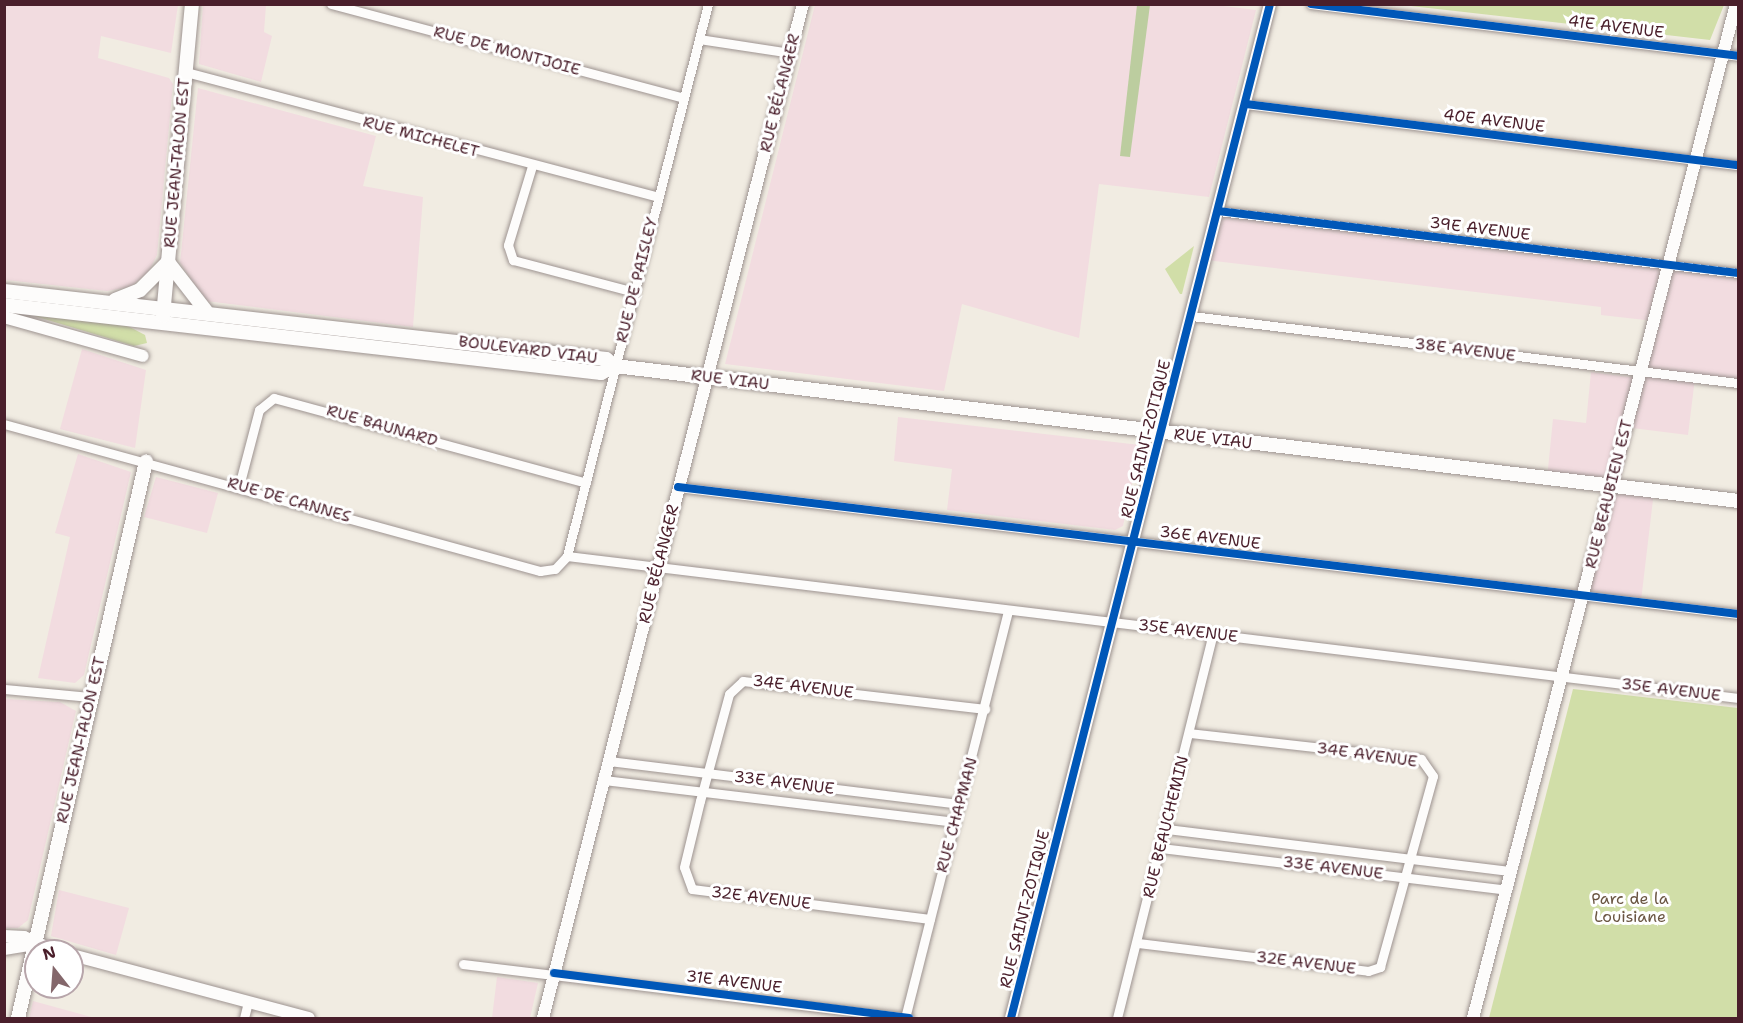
<!DOCTYPE html>
<html>
<head>
<meta charset="utf-8">
<style>
  body { margin:0 }
  #map { position:relative; width:1743px; height:1023px; overflow:hidden; background:#f1ece2; font-family:"Shantell Sans",sans-serif }
  div>[style] { position:absolute }
  .built>* { inset:0; background:#f2dce0 }
  .green>* { inset:0; background:#d1dea8 }
  .forest>* { inset:0; background:#bccd9f }
  .roads { filter:drop-shadow(0 0 2px #9d9390) drop-shadow(0 0 2px #9d9390) }
  .minor>* { height:9px; margin:-4.5px; padding:0 4.5px; transform-origin:4.5px; border-radius:4.5px; background:#fdfcfb }
  .tertiary>* { height:12px; margin:-6px; padding:0 6px; transform-origin:6px; border-radius:6px; background:#fdfcfb }
  .secondary>* { height:14px; margin:-7px; padding:0 7px; transform-origin:7px; border-radius:7px; background:#fdfcfb }
  .cycleway>* { height:8px; margin:-4px; padding:0 4px; transform-origin:4px; border-radius:4px; background:#0057b8 }
  span { translate:-50% -50%; white-space:nowrap; text-align:center; line-height:1.15; -webkit-text-stroke:6px #fff; paint-order:stroke }
  .street-label { font-size:16px; color:#4a1f2b }
  .park-label { font-size:16px; color:#6a5542 }
  .frame { position:absolute; inset:0; border:6px solid #4a1f2b; pointer-events:none }
  .north { position:absolute; left:24px; top:939px; width:60px; height:60px; box-sizing:border-box; background:#fff; border:2px solid #b7a5aa; border-radius:50%; rotate:343deg; font-size:16px; font-weight:700; line-height:24px; text-align:center; color:#4a1f2b }
  .north::after { content:''; display:block; margin:auto; width:21px; height:27px; background:#84676b; clip-path:polygon(50% 0,100% 100%,50% 72%,0 100%) }
</style>
</head>
<body>
<div id="map">
  <div class="built">
    <i style="clip-path:polygon(1207px 4px,1256px 10px,1209px 197px,1099px 184px,1079px 338px,962px 304px,944px 391px,725px 364px,815px 5px)"></i>
    <i style="clip-path:polygon(4px 5px,178px 5px,171px 53px,101px 36px,98px 58px,169px 78px,173px 84px,157px 255px,148px 273px,130px 287px,107px 291px,6px 280px)"></i>
    <i style="clip-path:polygon(203px 5px,266px 5px,264px 32px,272px 36px,261px 82px,199px 64px)"></i>
    <i style="clip-path:polygon(198px 88px,376px 136px,363px 186px,423px 197px,413px 327px,206px 301px,180px 263px)"></i>
    <i style="clip-path:polygon(1218px 211px,1738px 273px,1738px 383px,1695px 378px,1688px 435px,1632px 428px,1619px 487px,1654px 491px,1641px 601px,1587px 592px,1605px 488px,1547px 479px,1553px 419px,1586px 423px,1591px 372px,1637px 378px,1654px 321px,1601px 315px,1601px 307px,1206px 260px)"></i>
    <i style="clip-path:polygon(82px 349px,146px 370px,135px 448px,60px 429px)"></i>
    <i style="clip-path:polygon(898px 417px,1140px 445px,1123px 526px,1115px 530px,947px 510px,952px 469px,894px 461px)"></i>
    <i style="clip-path:polygon(78px 454px,131px 472px,84px 675px,75px 683px,38px 678px,70px 537px,55px 533px)"></i>
    <i style="clip-path:polygon(156px 477px,218px 493px,207px 533px,144px 517px)"></i>
    <i style="clip-path:polygon(5px 699px,60px 702px,76px 711px,28px 920px,18px 928px,5px 928px)"></i>
    <i style="clip-path:polygon(59px 890px,129px 908px,116px 955px,51px 936px)"></i>
    <i style="clip-path:polygon(497px 977px,538px 983px,530px 1018px,492px 1018px)"></i>
    <i style="clip-path:polygon(33px 1001px,95px 1018px,29px 1018px)"></i>
  </div>
  <div class="green">
    <i style="clip-path:polygon(1402px 5px,1724px 5px,1710px 40px)"></i>
    <i style="clip-path:polygon(1194px 246px,1182px 294px,1180px 294px,1165px 269px)"></i>
    <i style="clip-path:polygon(31px 315px,126px 325px,145px 335px,147px 343px,134px 346px)"></i>
    <i style="clip-path:polygon(1573px 689px,1738px 708px,1738px 1018px,1489px 1018px)"></i>
  </div>
  <div class="forest">
    <i style="clip-path:polygon(1137px 5px,1150px 5px,1130px 157px,1120px 156px)"></i>
  </div>
  <div class="roads">
    <div class="minor">
      <i style="left:331px;top:4px;width:365px;rotate:14.9deg"></i>
      <i style="left:1311px;top:4px;width:430px;rotate:6.9deg"></i>
      <i style="left:699px;top:39px;width:92px;rotate:8.7deg"></i>
      <i style="left:186px;top:72px;width:488px;rotate:14.8deg"></i>
      <i style="left:1246px;top:104px;width:496px;rotate:7.1deg"></i>
      <i style="left:532px;top:166px;width:83px;rotate:106.9deg"></i>
      <i style="left:508px;top:245px;width:16px;rotate:72deg"></i>
      <i style="left:513px;top:260px;width:125px;rotate:14.8deg"></i>
      <i style="left:1218px;top:211px;width:524px;rotate:6.8deg"></i>
      <i style="left:1192px;top:316px;width:550px;rotate:7deg"></i>
      <i style="left:4px;top:424px;width:556px;rotate:15.34deg"></i>
      <i style="left:540px;top:571px;width:15px;rotate:-8deg"></i>
      <i style="left:555px;top:569px;width:18px;rotate:-47deg"></i>
      <i style="left:567px;top:556px;width:570px;rotate:-75.67deg"></i>
      <i style="left:239px;top:486px;width:79px;rotate:-75.3deg"></i>
      <i style="left:259px;top:410px;width:19px;rotate:-39deg"></i>
      <i style="left:274px;top:398px;width:323px;rotate:15.2deg"></i>
      <i style="left:678px;top:487px;width:1068px;rotate:6.83deg"></i>
      <i style="left:567px;top:556px;width:1180px;rotate:6.91deg"></i>
      <i style="left:4px;top:689px;width:87px;rotate:5.3deg"></i>
      <i style="left:609px;top:761px;width:354px;rotate:7deg"></i>
      <i style="left:604px;top:780px;width:354px;rotate:6.8deg"></i>
      <i style="left:1167px;top:829px;width:347px;rotate:7deg"></i>
      <i style="left:1161px;top:848px;width:348px;rotate:6.9deg"></i>
      <i style="left:930px;top:919px;width:240px;rotate:-172.8deg"></i>
      <i style="left:692px;top:889px;width:23px;rotate:-110deg"></i>
      <i style="left:684px;top:867px;width:68px;rotate:-76.4deg"></i>
      <i style="left:700px;top:801px;width:111px;rotate:-74.8deg"></i>
      <i style="left:729px;top:694px;width:19px;rotate:-43deg"></i>
      <i style="left:743px;top:681px;width:244px;rotate:6.6deg"></i>
      <i style="left:1138px;top:943px;width:232px;rotate:6.9deg"></i>
      <i style="left:1368px;top:971px;width:13px;rotate:-18deg"></i>
      <i style="left:1380px;top:967px;width:198px;rotate:-74.5deg"></i>
      <i style="left:1433px;top:776px;width:21px;rotate:-125deg"></i>
      <i style="left:1421px;top:759px;width:232px;rotate:-173.6deg"></i>
      <i style="left:463px;top:964px;width:449px;rotate:6.9deg"></i>
      <i style="left:244px;top:1018px;width:16px;rotate:-76deg"></i>
      <i style="left:905px;top:1018px;width:419px;rotate:-75.8deg"></i>
      <i style="left:1117px;top:1018px;width:396px;rotate:-76deg"></i>
    </div>
    <div class="tertiary">
      <i style="left:4px;top:317px;width:144px;rotate:15.7deg"></i>
      <i style="left:4px;top:936px;width:20px;rotate:3deg"></i>
      <i style="left:24px;top:937px;width:35px;rotate:24deg"></i>
      <i style="left:4px;top:949px;width:31px;rotate:-9deg"></i>
      <i style="left:72px;top:955px;width:245px;rotate:14.9deg"></i>
      <i style="left:543px;top:1018px;width:1047px;rotate:-75.62deg"></i>
      <i style="left:1011px;top:1018px;width:1047px;rotate:-75.67deg"></i>
      <i style="left:1473px;top:1018px;width:1048px;rotate:-75.46deg"></i>
    </div>
    <div class="secondary">
      <i style="left:168px;top:262px;width:62px;rotate:52.2deg"></i>
      <i style="left:4px;top:291px;width:606px;rotate:6.44deg"></i>
      <i style="left:606px;top:359px;width:11px;rotate:38deg"></i>
      <i style="left:115px;top:300px;width:27px;rotate:-22deg"></i>
      <i style="left:140px;top:290px;width:40px;rotate:-45deg"></i>
      <i style="left:4px;top:305px;width:601px;rotate:6.5deg"></i>
      <i style="left:601px;top:373px;width:16px;rotate:-27deg"></i>
      <i style="left:163px;top:316px;width:313px;rotate:-84.7deg"></i>
      <i style="left:615px;top:366px;width:1131px;rotate:6.85deg"></i>
      <i style="left:18px;top:1018px;width:571px;rotate:-77.04deg"></i>
    </div>
  </div>
  <div class="cycleway">
    <i style="left:1311px;top:4px;width:430px;rotate:6.9deg"></i>
    <i style="left:1246px;top:104px;width:496px;rotate:7.1deg"></i>
    <i style="left:1218px;top:211px;width:524px;rotate:6.8deg"></i>
    <i style="left:678px;top:487px;width:1068px;rotate:6.83deg"></i>
    <i style="left:554px;top:973px;width:358px;rotate:7.2deg"></i>
    <i style="left:1011px;top:1018px;width:1047px;rotate:-75.67deg"></i>
  </div>
  <div class="street-label">
    <span style="left:1616px;top:27px;rotate:7deg">41E AVENUE</span>
    <span style="left:507px;top:51px;rotate:15deg">RUE DE MONTJOIE</span>
    <span style="left:780px;top:93px;rotate:-76deg">RUE BÉLANGER</span>
    <span style="left:1494px;top:121px;rotate:7deg">40E AVENUE</span>
    <span style="left:421px;top:137px;rotate:15deg">RUE MICHELET</span>
    <span style="left:177px;top:163px;rotate:-85deg">RUE JEAN-TALON EST</span>
    <span style="left:1480px;top:229px;rotate:7deg">39E AVENUE</span>
    <span style="left:637px;top:280px;rotate:-76deg">RUE DE PAISLEY</span>
    <span style="left:528px;top:350px;rotate:7deg">BOULEVARD VIAU</span>
    <span style="left:1465px;top:350px;rotate:7deg">38E AVENUE</span>
    <span style="left:730px;top:380px;rotate:7deg">RUE VIAU</span>
    <span style="left:382px;top:426px;rotate:16deg">RUE BAUNARD</span>
    <span style="left:1146px;top:439px;rotate:-76deg">RUE SAINT-ZOTIQUE</span>
    <span style="left:1213px;top:439px;rotate:7deg">RUE VIAU</span>
    <span style="left:1609px;top:494px;rotate:-76deg">RUE BEAUBIEN EST</span>
    <span style="left:289px;top:500px;rotate:16deg">RUE DE CANNES</span>
    <span style="left:1210px;top:538px;rotate:7deg">36E AVENUE</span>
    <span style="left:659px;top:564px;rotate:-76deg">RUE BÉLANGER</span>
    <span style="left:1188px;top:631px;rotate:7deg">35E AVENUE</span>
    <span style="left:803px;top:687px;rotate:7deg">34E AVENUE</span>
    <span style="left:1671px;top:690px;rotate:7deg">35E AVENUE</span>
    <span style="left:81px;top:740px;rotate:-77deg">RUE JEAN-TALON EST</span>
    <span style="left:1367px;top:755px;rotate:8deg">34E AVENUE</span>
    <span style="left:784px;top:783px;rotate:7deg">33E AVENUE</span>
    <span style="left:957px;top:815px;rotate:-75deg">RUE CHAPMAN</span>
    <span style="left:1166px;top:827px;rotate:-76deg">RUE BEAUCHEMIN</span>
    <span style="left:1333px;top:868px;rotate:7deg">33E AVENUE</span>
    <span style="left:761px;top:898px;rotate:7deg">32E AVENUE</span>
    <span style="left:1025px;top:909px;rotate:-76deg">RUE SAINT-ZOTIQUE</span>
    <span style="left:1306px;top:963px;rotate:7deg">32E AVENUE</span>
    <span style="left:734px;top:982px;rotate:7deg">31E AVENUE</span>
  </div>
  <div class="park-label">
    <span style="left:1630px;top:908px">Parc de la<br>Louisiane</span>
  </div>
  <div class="frame"></div>
  <div class="north">N</div>
</div>
</body>
</html>
